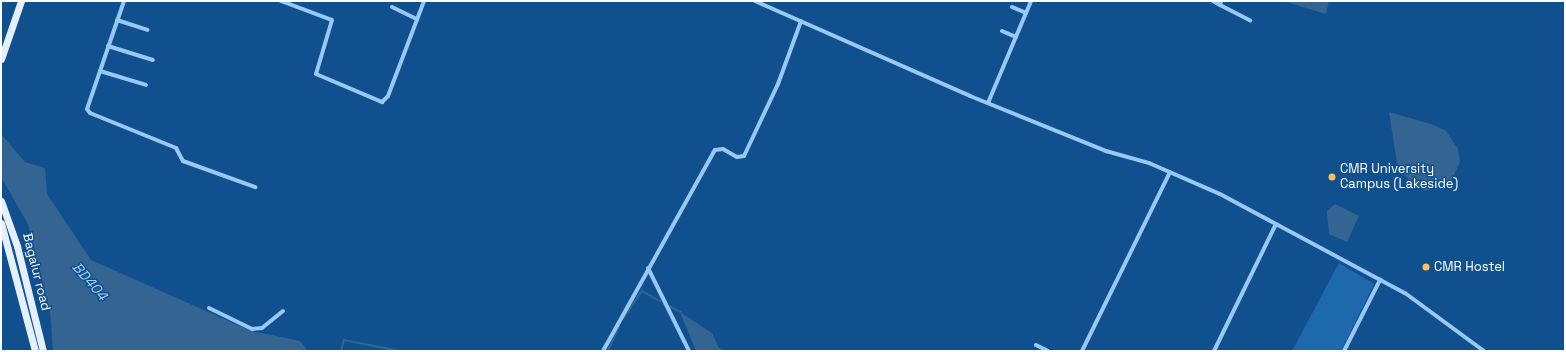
<!DOCTYPE html>
<html>
<head>
<meta charset="utf-8">
<style>
  body { margin:0 }
  #map { position:relative; width:1566px; height:352px; overflow:hidden; background:#10508e; font-family:"Space Grotesk",sans-serif }
  div>[style] { position:absolute }
  .green>* { inset:0; background:#1e69ac }
  .water>* { inset:0; background:#346592 }
  .stream>* { height:1.5px; margin:-0.75px; padding:0 0.75px; transform-origin:0.75px; border-radius:0.75px; background:#346592 }
  .street>* { height:4px; margin:-2px; padding:0 2px; transform-origin:2px; border-radius:2px; background:#98c8f3 }
  .primary>* { height:7px; margin:-3.5px; padding:0 3.5px; transform-origin:3.5px; border-radius:3.5px; background:#e4f0ff }
  .dots>* { width:11px; height:11px; translate:-50% -50%; box-sizing:border-box; border:2px solid #10508e; border-radius:50% }
  span { translate:-50% -50%; white-space:nowrap; text-align:center; line-height:1.15; -webkit-text-stroke:3px #10508e; paint-order:stroke }
  .poi-label { font-size:13px; color:#fff }
  .left { translate:0 -50%; text-align:left }
  .street-label { font-size:13px; color:#fff }
  .water-label { font-size:14px; color:#a4d2fa; font-style:italic }
  .frame { position:absolute; inset:0; border:2px solid #fff; pointer-events:none }
</style>
</head>
<body>
<div id="map">
  <div class="green">
    <i style="clip-path:polygon(1339px 263px,1374px 284px,1341px 351px,1292px 351px)"></i>
  </div>
  <div class="water">
    <i style="clip-path:polygon(1283px 1px,1329px 1px,1326px 14px)"></i>
    <i style="clip-path:polygon(1389px 112px,1434px 125px,1446px 131px,1458px 149px,1460px 162px,1451px 181px,1425px 191px,1416px 186px,1398px 169px)"></i>
    <i style="clip-path:polygon(1px 134px,25px 162px,45px 168px,47px 194px,91px 260px,251px 331px,300px 341px,308px 351px,53px 351px,50px 311px,28px 224px,1px 177px)"></i>
    <i style="clip-path:polygon(1335px 204px,1359px 216px,1347px 242px,1329px 234px,1327px 211px)"></i>
    <i style="clip-path:polygon(680px 312px,712px 333px,719px 348px,727px 351px,696px 351px)"></i>
  </div>
  <div class="stream">
    <i style="left:669px;top:306px;width:13px;rotate:27deg"></i>
    <i style="left:623px;top:319px;width:34px;rotate:-56deg"></i>
    <i style="left:642px;top:291px;width:21px;rotate:29deg"></i>
    <i style="left:341px;top:351px;width:11px;rotate:-75deg"></i>
    <i style="left:344px;top:340px;width:57px;rotate:11.1deg"></i>
    <i style="left:608px;top:351px;width:27px;rotate:-66deg"></i>
  </div>
  <div class="street">
    <i style="left:124px;top:1px;width:114px;rotate:108.9deg"></i>
    <i style="left:87px;top:109px;width:5px;rotate:53deg"></i>
    <i style="left:90px;top:113px;width:93px;rotate:22.1deg"></i>
    <i style="left:176px;top:148px;width:15px;rotate:62deg"></i>
    <i style="left:183px;top:161px;width:77px;rotate:19.9deg"></i>
    <i style="left:281px;top:1px;width:54px;rotate:20.4deg"></i>
    <i style="left:332px;top:20px;width:56px;rotate:106.5deg"></i>
    <i style="left:316px;top:74px;width:72px;rotate:23deg"></i>
    <i style="left:382px;top:102px;width:8px;rotate:-45deg"></i>
    <i style="left:388px;top:96px;width:102px;rotate:-69.2deg"></i>
    <i style="left:755px;top:1px;width:235px;rotate:23.8deg"></i>
    <i style="left:970px;top:96px;width:147px;rotate:22deg"></i>
    <i style="left:1106px;top:151px;width:45px;rotate:15.6deg"></i>
    <i style="left:1149px;top:163px;width:77px;rotate:23.6deg"></i>
    <i style="left:1220px;top:194px;width:210px;rotate:28.2deg"></i>
    <i style="left:1405px;top:293px;width:98px;rotate:36.3deg"></i>
    <i style="left:1213px;top:1px;width:8px;rotate:30deg"></i>
    <i style="left:1220px;top:5px;width:4px;rotate:-76deg"></i>
    <i style="left:1220px;top:5px;width:34px;rotate:27deg"></i>
    <i style="left:392px;top:7px;width:28px;rotate:26deg"></i>
    <i style="left:1012px;top:7px;width:15px;rotate:23deg"></i>
    <i style="left:117px;top:20px;width:32px;rotate:18deg"></i>
    <i style="left:1002px;top:31px;width:15px;rotate:23deg"></i>
    <i style="left:108px;top:46px;width:47px;rotate:17.3deg"></i>
    <i style="left:100px;top:71px;width:48px;rotate:16.9deg"></i>
    <i style="left:988px;top:103px;width:111px;rotate:-67.1deg"></i>
    <i style="left:648px;top:268px;width:93px;rotate:63.7deg"></i>
    <i style="left:209px;top:308px;width:48px;rotate:26deg"></i>
    <i style="left:252px;top:329px;width:10px;rotate:-6deg"></i>
    <i style="left:262px;top:328px;width:27px;rotate:-39deg"></i>
    <i style="left:1036px;top:345px;width:13px;rotate:27deg"></i>
    <i style="left:603px;top:351px;width:230px;rotate:-60.9deg"></i>
    <i style="left:715px;top:150px;width:8px;rotate:-7deg"></i>
    <i style="left:723px;top:149px;width:16px;rotate:30deg"></i>
    <i style="left:737px;top:157px;width:7px;rotate:-8deg"></i>
    <i style="left:744px;top:156px;width:80px;rotate:-64.7deg"></i>
    <i style="left:778px;top:84px;width:67px;rotate:-69.9deg"></i>
    <i style="left:1082px;top:351px;width:199px;rotate:-63.8deg"></i>
    <i style="left:1214px;top:351px;width:141px;rotate:-64deg"></i>
    <i style="left:1344px;top:351px;width:80px;rotate:-63.1deg"></i>
  </div>
  <div class="primary">
    <i style="left:1px;top:59px;width:61px;rotate:-71deg"></i>
    <i style="left:1px;top:201px;width:48px;rotate:70.4deg"></i>
    <i style="left:17px;top:246px;width:108px;rotate:76.1deg"></i>
    <i style="left:1px;top:223px;width:132px;rotate:75.1deg"></i>
  </div>
  <div class="dots">
    <i style="left:1332px;top:177px;background:#ffc35a"></i>
    <i style="left:1426px;top:267px;background:#ffc35a"></i>
  </div>
  <div class="poi-label">
    <span class="left" style="left:1340px;top:177px">CMR University<br>Campus (Lakeside)</span>
    <span class="left" style="left:1434px;top:267px">CMR Hostel</span>
  </div>
  <div class="street-label">
    <span style="left:36px;top:272px;rotate:76deg">Bagalur road</span>
  </div>
  <div class="water-label">
    <span style="left:90px;top:281px;rotate:49deg">BD404</span>
  </div>
  <div class="frame"></div>
</div>
</body>
</html>
